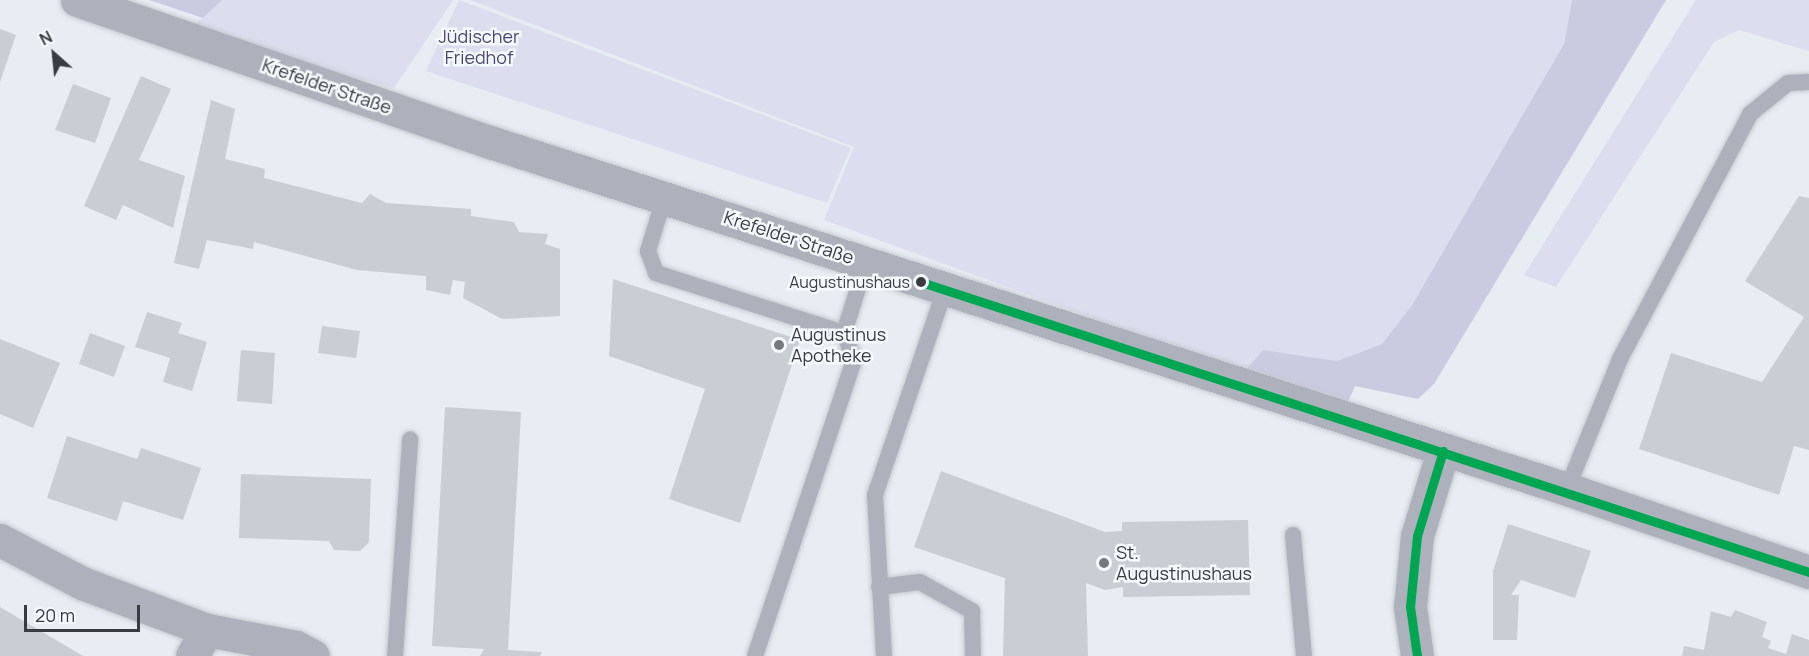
<!DOCTYPE html>
<html>
<head>
<meta charset="utf-8">
<style>
  body { margin:0 }
  #map { position:relative; width:1809px; height:656px; overflow:hidden; background:#e7edf3; font-family:Manrope,sans-serif }
  div>[style] { position:absolute }
  .green>* { inset:0; background:#dcddee }
  .forest>* { inset:0; background:#cacae1 }
  .building>* { inset:0; background:#c8ced3 }
  .roads { filter:drop-shadow(0 0 2px #c5cacf) drop-shadow(0 0 2px #c5cacf) }
  .lane>* { height:16px; margin:-8px; padding:0 8px; transform-origin:8px; border-radius:8px; background:#acb1bb }
  .street>* { height:33px; margin:-16.5px; padding:0 16.5px; transform-origin:16.5px; border-radius:16.5px; background:#acb1bb }
  .bus-1>* { height:9px; margin:-4.5px; padding:0 4.5px; transform-origin:4.5px; border-radius:4.5px; background:#00a651 }
  .dots>* { width:16px; height:16px; translate:-50% -50%; box-sizing:border-box; border:3px solid #f5fafe; border-radius:50% }
  span { translate:-50% -50%; white-space:nowrap; text-align:center; line-height:1.15; -webkit-text-stroke:5px #f5fafe; paint-order:stroke }
  .bus-label { font-size:16px; color:#383c41 }
  .right { translate:-100% -50%; text-align:right }
  .park-label { font-size:18px; color:#4c4377 }
  .street-label { font-size:18px; color:#383c41 }
  .poi-label { font-size:18px; color:#383c41 }
  .left { translate:0 -50%; text-align:left }
  .north { position:absolute; left:24px; top:24px; width:60px; height:60px; -webkit-text-stroke:4px #f5fafe; paint-order:stroke; rotate:333deg; font-size:16px; font-weight:700; line-height:24px; text-align:center; color:#383c41 }
  .north::after { content:''; display:block; margin:auto; width:21px; height:27px; background:#383c41; clip-path:polygon(50% 0,100% 100%,50% 72%,0 100%) }
  .scale { position:absolute; left:24px; top:605px; width:116px; height:27px; box-sizing:border-box; border:3px solid #383c41; border-top:0; padding-left:8px; font-size:18px; line-height:21px; white-space:nowrap; color:#383c41; -webkit-text-stroke:4px #f5fafe; paint-order:stroke }
</style>
</head>
<body>
<div id="map">
  <div class="green">
    <i style="clip-path:polygon(222px 0,453px 0,394px 88px,186px 32px)"></i>
    <i style="clip-path:polygon(459px 0,851px 148px,827px 203px,426px 71px)"></i>
    <i style="clip-path:polygon(470px 0,1572px 0,1564px 44px,1412px 305px,1382px 344px,1337px 361px,1263px 350px,1243px 373px,824px 220px,854px 147px)"></i>
    <i style="clip-path:polygon(1696px 0,1809px 0,1809px 51px,1739px 30px,1714px 42px,1556px 287px,1524px 275px)"></i>
  </div>
  <div class="forest">
    <i style="clip-path:polygon(149px 0,222px 0,203px 18px)"></i>
    <i style="clip-path:polygon(1572px 0,1666px 0,1434px 384px,1418px 399px,1355px 386px,1347px 404px,1243px 373px,1263px 350px,1337px 361px,1382px 344px,1412px 305px,1564px 44px)"></i>
  </div>
  <div class="building">
    <i style="clip-path:polygon(0 29px,16px 35px,0 82px)"></i>
    <i style="clip-path:polygon(141px 76px,171px 89px,139px 160px,185px 176px,173px 228px,123px 205px,116px 220px,84px 206px)"></i>
    <i style="clip-path:polygon(73px 84px,111px 98px,95px 143px,55px 130px)"></i>
    <i style="clip-path:polygon(211px 100px,235px 109px,225px 159px,265px 169px,264px 178px,362px 203px,370px 194px,386px 203px,471px 209px,471px 216px,514px 222px,519px 232px,548px 234px,545px 244px,560px 249px,560px 316px,502px 319px,463px 298px,465px 282px,453px 280px,450px 295px,426px 290px,426px 276px,357px 270px,254px 242px,253px 249px,207px 240px,199px 269px,174px 263px)"></i>
    <i style="clip-path:polygon(1799px 196px,1809px 198px,1809px 450px,1794px 446px,1779px 495px,1639px 449px,1671px 353px,1762px 382px,1804px 317px,1745px 281px)"></i>
    <i style="clip-path:polygon(613px 279px,800px 340px,740px 523px,669px 499px,705px 389px,609px 356px)"></i>
    <i style="clip-path:polygon(147px 312px,182px 323px,178px 333px,207px 342px,192px 391px,163px 382px,170px 358px,135px 347px)"></i>
    <i style="clip-path:polygon(322px 326px,360px 331px,356px 358px,318px 353px)"></i>
    <i style="clip-path:polygon(90px 333px,125px 346px,114px 377px,79px 364px)"></i>
    <i style="clip-path:polygon(0 339px,60px 363px,33px 428px,0 414px)"></i>
    <i style="clip-path:polygon(241px 350px,275px 353px,272px 404px,237px 401px)"></i>
    <i style="clip-path:polygon(445px 407px,521px 412px,508px 650px,542px 652px,540px 656px,480px 656px,484px 649px,432px 646px)"></i>
    <i style="clip-path:polygon(67px 436px,137px 459px,141px 448px,201px 468px,183px 520px,123px 501px,117px 521px,47px 498px)"></i>
    <i style="clip-path:polygon(941px 471px,1105px 532px,1122px 531px,1122px 522px,1248px 520px,1250px 595px,1123px 597px,1123px 587px,1105px 590px,1086px 583px,1088px 656px,1003px 656px,1005px 578px,914px 547px)"></i>
    <i style="clip-path:polygon(241px 474px,371px 479px,369px 542px,360px 551px,334px 550px,329px 541px,239px 538px)"></i>
    <i style="clip-path:polygon(1508px 524px,1591px 551px,1575px 598px,1521px 580px,1511px 595px,1519px 595px,1517px 640px,1493px 640px,1493px 571px)"></i>
    <i style="clip-path:polygon(0 607px,61px 643px,83px 656px,0 656px)"></i>
    <i style="clip-path:polygon(1735px 610px,1767px 622px,1762px 637px,1771px 641px,1768px 648px,1786px 654px,1792px 634px,1809px 640px,1809px 656px,1682px 656px,1684px 646px,1704px 650px,1711px 611px,1731px 617px)"></i>
  </div>
  <div class="roads">
    <div class="lane">
      <i style="left:665px;top:195px;width:59px;rotate:106.9deg"></i>
      <i style="left:648px;top:251px;width:23px;rotate:70deg"></i>
      <i style="left:656px;top:273px;width:197px;rotate:17.7deg"></i>
      <i style="left:1567px;top:489px;width:140px;rotate:-67.8deg"></i>
      <i style="left:1620px;top:359px;width:277px;rotate:-62deg"></i>
      <i style="left:1750px;top:114px;width:49px;rotate:-39.2deg"></i>
      <i style="left:1788px;top:83px;width:21px;rotate:-3deg"></i>
      <i style="left:1293px;top:535px;width:121px;rotate:84.8deg"></i>
      <i style="left:879px;top:587px;width:41px;rotate:-7deg"></i>
      <i style="left:920px;top:582px;width:60px;rotate:29.1deg"></i>
      <i style="left:972px;top:611px;width:45px;rotate:88.7deg"></i>
      <i style="left:395px;top:656px;width:217px;rotate:-86deg"></i>
      <i style="left:755px;top:656px;width:312px;rotate:-71.5deg"></i>
      <i style="left:854px;top:360px;width:29px;rotate:-110deg"></i>
      <i style="left:844px;top:333px;width:73px;rotate:-72.6deg"></i>
      <i style="left:884px;top:656px;width:161px;rotate:-93.2deg"></i>
      <i style="left:875px;top:495px;width:218px;rotate:-71.2deg"></i>
    </div>
    <div class="street">
      <i style="left:77px;top:0;width:437px;rotate:19deg"></i>
      <i style="left:490px;top:142px;width:1132px;rotate:17.86deg"></i>
      <i style="left:1567px;top:489px;width:256px;rotate:18.9deg"></i>
      <i style="left:0;top:540px;width:93px;rotate:27.7deg"></i>
      <i style="left:82px;top:583px;width:134px;rotate:20.6deg"></i>
      <i style="left:207px;top:630px;width:91px;rotate:10.8deg"></i>
      <i style="left:296px;top:647px;width:19px;rotate:28deg"></i>
      <i style="left:192px;top:656px;width:30px;rotate:-60deg"></i>
      <i style="left:1417px;top:656px;width:49px;rotate:-98.1deg"></i>
      <i style="left:1410px;top:607px;width:71px;rotate:-84.4deg"></i>
      <i style="left:1417px;top:536px;width:89px;rotate:-73deg"></i>
    </div>
  </div>
  <div class="bus-1">
    <i style="left:921px;top:282px;width:934px;rotate:18.09deg"></i>
    <i style="left:1417px;top:656px;width:49px;rotate:-98.1deg"></i>
    <i style="left:1410px;top:607px;width:71px;rotate:-84.4deg"></i>
    <i style="left:1417px;top:536px;width:89px;rotate:-73deg"></i>
  </div>
  <div class="dots">
    <i style="left:921px;top:282px;background:#383c41"></i>
    <i style="left:779px;top:345px;background:#757a7f"></i>
    <i style="left:1104px;top:563px;background:#757a7f"></i>
  </div>
  <div class="bus-label">
    <span class="right" style="left:910px;top:282px">Augustinushaus</span>
  </div>
  <div class="park-label">
    <span style="left:479px;top:47px">Jüdischer<br>Friedhof</span>
  </div>
  <div class="street-label">
    <span style="left:327px;top:86px;rotate:19deg">Krefelder Straße</span>
    <span style="left:789px;top:237px;rotate:18deg">Krefelder Straße</span>
  </div>
  <div class="poi-label">
    <span class="left" style="left:791px;top:345px">Augustinus<br>Apotheke</span>
    <span class="left" style="left:1116px;top:563px">St.<br>Augustinushaus</span>
  </div>
  <div class="north">N</div>
  <div class="scale">20 m</div>
</div>
</body>
</html>
